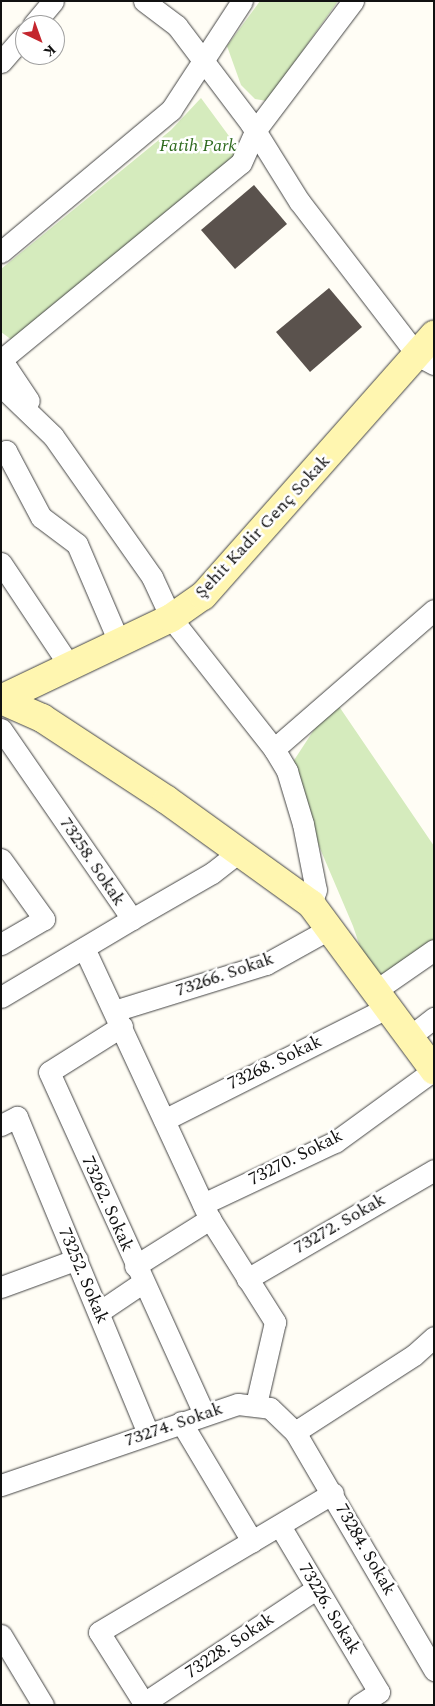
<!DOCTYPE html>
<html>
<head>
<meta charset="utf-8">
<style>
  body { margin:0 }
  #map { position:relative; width:435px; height:1706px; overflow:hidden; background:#fffdf5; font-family:Spectral,serif }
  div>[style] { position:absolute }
  .green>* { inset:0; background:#d5ebbd }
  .building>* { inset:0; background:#5a524d }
  .roads { filter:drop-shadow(0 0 1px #444) drop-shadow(0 0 1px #444) }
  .street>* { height:21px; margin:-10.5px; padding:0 10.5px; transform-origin:10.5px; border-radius:10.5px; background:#fff }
  .secondary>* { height:28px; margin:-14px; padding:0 14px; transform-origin:14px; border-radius:14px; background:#fff6b0 }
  span { translate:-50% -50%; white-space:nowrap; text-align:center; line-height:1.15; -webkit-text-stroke:5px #fff; paint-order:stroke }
  .park-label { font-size:18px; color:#2f6b1f; font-style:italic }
  .street-label { font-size:18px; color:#111 }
  .frame { position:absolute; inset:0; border:2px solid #111; pointer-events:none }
  .north { position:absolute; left:15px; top:15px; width:50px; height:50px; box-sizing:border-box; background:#fff; border:1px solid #a0a0a0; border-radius:50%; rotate:138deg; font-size:14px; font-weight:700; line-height:20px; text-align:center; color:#111 }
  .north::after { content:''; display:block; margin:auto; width:18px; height:22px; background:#c4262e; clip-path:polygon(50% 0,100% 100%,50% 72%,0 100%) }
</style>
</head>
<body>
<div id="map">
  <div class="green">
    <i style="clip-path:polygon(260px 1px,338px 1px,267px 101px,255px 99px,241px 85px,227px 46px)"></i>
    <i style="clip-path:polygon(201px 98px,240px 151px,12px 340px,1px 332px,1px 269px,171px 130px)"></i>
    <i style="clip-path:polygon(334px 699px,434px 846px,434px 950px,375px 991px,353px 926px,287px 771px)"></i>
  </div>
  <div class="building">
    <i style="clip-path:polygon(254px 185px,287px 224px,235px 269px,201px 230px)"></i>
    <i style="clip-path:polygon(329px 288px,362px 327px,310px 372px,276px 332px)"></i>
  </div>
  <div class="roads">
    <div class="street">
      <i style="left:144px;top:1px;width:41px;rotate:37.1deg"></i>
      <i style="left:177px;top:26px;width:123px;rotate:52.9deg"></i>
      <i style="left:251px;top:124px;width:91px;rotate:58.1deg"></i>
      <i style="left:299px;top:201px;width:194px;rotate:52.5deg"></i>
      <i style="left:417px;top:355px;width:19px;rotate:28deg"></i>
      <i style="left:33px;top:25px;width:31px;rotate:-50deg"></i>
      <i style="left:1px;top:62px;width:37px;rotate:-49deg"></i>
      <i style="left:1px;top:252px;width:222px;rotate:-39.9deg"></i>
      <i style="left:171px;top:110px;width:130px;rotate:-56.9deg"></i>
      <i style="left:1px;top:359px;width:50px;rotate:56.3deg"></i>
      <i style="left:1px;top:360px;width:310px;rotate:-39.4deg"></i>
      <i style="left:241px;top:163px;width:35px;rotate:-66deg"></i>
      <i style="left:255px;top:131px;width:163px;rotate:-53deg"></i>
      <i style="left:1px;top:386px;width:72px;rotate:43.9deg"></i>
      <i style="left:53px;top:436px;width:172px;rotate:54.9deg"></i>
      <i style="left:152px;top:577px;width:45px;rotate:65.1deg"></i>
      <i style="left:171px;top:618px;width:167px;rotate:51.8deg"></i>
      <i style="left:274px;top:749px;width:26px;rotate:59deg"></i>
      <i style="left:287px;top:771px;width:55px;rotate:73.2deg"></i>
      <i style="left:303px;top:824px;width:67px;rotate:78.9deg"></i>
      <i style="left:316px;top:890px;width:15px;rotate:110deg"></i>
      <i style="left:1px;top:454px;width:6px;rotate:-31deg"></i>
      <i style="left:6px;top:451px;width:75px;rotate:62.1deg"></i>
      <i style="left:41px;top:517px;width:45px;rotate:36.9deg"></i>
      <i style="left:77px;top:544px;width:107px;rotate:66.8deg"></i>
      <i style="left:1px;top:563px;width:123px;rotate:56.3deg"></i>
      <i style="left:1px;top:729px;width:231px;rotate:55.4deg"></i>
      <i style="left:132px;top:919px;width:152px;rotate:149.2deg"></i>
      <i style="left:274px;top:749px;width:212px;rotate:-41deg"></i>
      <i style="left:1px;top:859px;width:74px;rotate:54.4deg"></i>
      <i style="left:44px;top:919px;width:50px;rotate:149.8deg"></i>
      <i style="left:132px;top:919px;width:92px;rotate:-29.9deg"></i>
      <i style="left:212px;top:873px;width:37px;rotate:-38deg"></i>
      <i style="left:84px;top:948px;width:299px;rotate:65.1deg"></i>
      <i style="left:210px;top:1219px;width:122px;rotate:57.7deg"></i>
      <i style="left:275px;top:1322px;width:84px;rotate:103deg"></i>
      <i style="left:375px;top:991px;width:72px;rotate:-34.8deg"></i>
      <i style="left:114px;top:1011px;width:159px;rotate:-17.2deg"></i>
      <i style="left:266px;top:964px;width:74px;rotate:-29deg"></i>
      <i style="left:122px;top:1026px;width:86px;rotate:147.8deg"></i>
      <i style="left:49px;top:1072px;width:375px;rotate:65.6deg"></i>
      <i style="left:408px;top:1038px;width:33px;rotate:-38deg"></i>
      <i style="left:164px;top:1120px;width:250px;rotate:-26.7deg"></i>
      <i style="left:1px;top:1125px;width:18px;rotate:-27deg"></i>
      <i style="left:17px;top:1117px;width:343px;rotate:67.5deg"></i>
      <i style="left:203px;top:1204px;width:146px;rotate:-25.2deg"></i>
      <i style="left:335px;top:1142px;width:122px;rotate:-36deg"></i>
      <i style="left:135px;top:1266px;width:89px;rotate:-32.1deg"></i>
      <i style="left:247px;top:1279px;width:216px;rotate:-30.2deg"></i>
      <i style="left:1px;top:1287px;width:81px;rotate:-20.2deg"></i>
      <i style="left:99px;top:1312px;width:52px;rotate:-34deg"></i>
      <i style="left:181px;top:1422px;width:139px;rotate:59.2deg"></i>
      <i style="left:295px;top:1432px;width:276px;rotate:59.7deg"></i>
      <i style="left:1px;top:1485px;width:250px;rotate:-18.9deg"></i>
      <i style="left:238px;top:1404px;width:32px;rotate:7deg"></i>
      <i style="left:270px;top:1408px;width:35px;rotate:44deg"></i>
      <i style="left:295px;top:1432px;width:142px;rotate:-32.9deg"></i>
      <i style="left:414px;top:1355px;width:27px;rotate:-42deg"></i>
      <i style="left:280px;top:1526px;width:193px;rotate:59.2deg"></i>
      <i style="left:379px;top:1692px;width:24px;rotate:147deg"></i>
      <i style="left:1px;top:1635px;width:82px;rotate:59deg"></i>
      <i style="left:144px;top:1703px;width:208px;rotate:-33.6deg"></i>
      <i style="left:145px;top:1705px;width:86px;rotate:-122.2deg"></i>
      <i style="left:99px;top:1632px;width:272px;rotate:-30.7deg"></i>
    </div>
    <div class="secondary">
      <i style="left:1px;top:699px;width:188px;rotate:-25.5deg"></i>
      <i style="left:171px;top:618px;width:39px;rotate:-35deg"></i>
      <i style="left:203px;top:596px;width:349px;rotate:-48.5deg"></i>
      <i style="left:1px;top:700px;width:45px;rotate:23.7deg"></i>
      <i style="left:42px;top:718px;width:149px;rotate:33.3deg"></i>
      <i style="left:167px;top:800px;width:178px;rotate:35.8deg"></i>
      <i style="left:311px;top:904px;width:207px;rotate:53.5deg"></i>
    </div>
  </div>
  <div class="park-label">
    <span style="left:198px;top:146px">Fatih Park</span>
  </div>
  <div class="street-label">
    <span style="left:263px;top:527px;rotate:-47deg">Şehit Kadir Genç Sokak</span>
    <span style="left:92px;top:862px;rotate:56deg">73258. Sokak</span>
    <span style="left:225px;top:975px;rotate:-19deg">73266. Sokak</span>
    <span style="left:275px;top:1063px;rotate:-26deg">73268. Sokak</span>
    <span style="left:296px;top:1158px;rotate:-27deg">73270. Sokak</span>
    <span style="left:107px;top:1204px;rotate:66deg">73262. Sokak</span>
    <span style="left:340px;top:1224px;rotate:-30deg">73272. Sokak</span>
    <span style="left:83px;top:1276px;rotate:67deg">73252. Sokak</span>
    <span style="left:174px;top:1425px;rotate:-19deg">73274. Sokak</span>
    <span style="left:365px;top:1550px;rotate:60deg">73284. Sokak</span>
    <span style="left:329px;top:1609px;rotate:59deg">73226. Sokak</span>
    <span style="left:230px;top:1646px;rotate:-34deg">73228. Sokak</span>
  </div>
  <div class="frame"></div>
  <div class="north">K</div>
</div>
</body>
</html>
